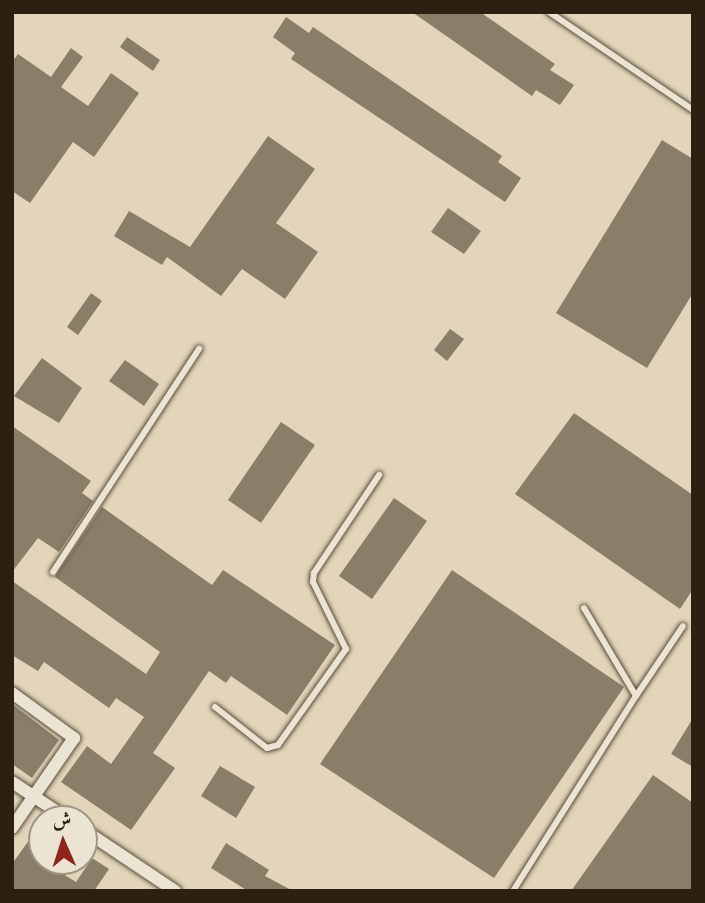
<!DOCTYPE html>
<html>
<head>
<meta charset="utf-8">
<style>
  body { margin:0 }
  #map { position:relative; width:705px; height:903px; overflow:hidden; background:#e2d5b9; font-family:Vollkorn,Amiri,serif }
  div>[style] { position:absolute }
  .building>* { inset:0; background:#8a7e68 }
  .roads { filter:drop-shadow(0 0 2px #594d3b) drop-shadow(0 0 2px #594d3b) }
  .service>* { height:6px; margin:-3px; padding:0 3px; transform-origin:3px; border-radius:3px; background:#ece4d2 }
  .minor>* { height:12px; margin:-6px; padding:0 6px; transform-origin:6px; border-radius:6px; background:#ece4d2 }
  span { translate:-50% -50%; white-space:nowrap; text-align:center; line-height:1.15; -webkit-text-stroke:5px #ece4d2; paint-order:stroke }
  .frame { position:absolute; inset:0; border:14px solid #2b2011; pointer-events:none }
  .north { position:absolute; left:28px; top:805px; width:70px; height:70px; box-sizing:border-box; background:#ece4d2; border:2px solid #9f9685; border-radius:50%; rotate:357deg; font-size:19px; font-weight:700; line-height:28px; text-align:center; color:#2b2011 }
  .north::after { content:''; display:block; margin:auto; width:24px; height:32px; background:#8f2418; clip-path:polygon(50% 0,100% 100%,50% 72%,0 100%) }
</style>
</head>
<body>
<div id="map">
  <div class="building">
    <i style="clip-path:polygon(412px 12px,480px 12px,555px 64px,550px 70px,574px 85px,560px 105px,536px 90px,532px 96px)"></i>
    <i style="clip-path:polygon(286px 17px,309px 33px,313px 27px,502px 156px,498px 162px,521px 178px,505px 202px,291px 59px,295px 53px,273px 37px)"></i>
    <i style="clip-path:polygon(127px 37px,160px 60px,153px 71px,120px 47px)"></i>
    <i style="clip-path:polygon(71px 48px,83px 57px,61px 87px,88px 106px,111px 73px,139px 93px,94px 157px,73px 142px,30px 203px,12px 191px,12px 62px,18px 54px,51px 77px)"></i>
    <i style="clip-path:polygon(268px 136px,315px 169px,276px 223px,318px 252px,285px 299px,242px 269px,221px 296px,167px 257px,162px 265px,114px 236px,129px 211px,190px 247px)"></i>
    <i style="clip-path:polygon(662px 140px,693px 159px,693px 293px,647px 368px,556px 313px)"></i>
    <i style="clip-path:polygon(448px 208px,481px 231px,464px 254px,431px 232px)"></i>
    <i style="clip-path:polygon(91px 293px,102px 301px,78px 335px,67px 327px)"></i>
    <i style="clip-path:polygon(450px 329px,464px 339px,447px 361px,434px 350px)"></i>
    <i style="clip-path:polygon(42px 358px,82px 388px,59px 423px,14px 396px)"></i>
    <i style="clip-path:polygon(125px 360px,159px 384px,144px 406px,109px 381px)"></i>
    <i style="clip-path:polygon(574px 413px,693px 495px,693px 589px,680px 609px,515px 494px)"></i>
    <i style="clip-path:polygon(281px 422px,315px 445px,261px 523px,228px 500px)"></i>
    <i style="clip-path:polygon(12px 426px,91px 481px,82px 493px,93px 501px,59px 552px,38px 538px,12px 572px)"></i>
    <i style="clip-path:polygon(394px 498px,427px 521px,372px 599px,339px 576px)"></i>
    <i style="clip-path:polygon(102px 507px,212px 585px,223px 570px,335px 645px,287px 715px,231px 676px,226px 683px,209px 671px,153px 753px,175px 768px,131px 830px,61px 782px,87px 746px,111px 764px,144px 717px,116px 698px,109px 708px,44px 662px,38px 671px,12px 655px,12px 581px,146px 674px,160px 652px,55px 577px)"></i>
    <i style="clip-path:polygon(452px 570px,624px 687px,494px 878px,320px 764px)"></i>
    <i style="clip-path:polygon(12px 704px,59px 740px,32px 778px,12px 764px)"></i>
    <i style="clip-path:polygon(693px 718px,693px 767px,671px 754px)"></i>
    <i style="clip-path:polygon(220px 766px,255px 787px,236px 818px,201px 796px)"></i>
    <i style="clip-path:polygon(653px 775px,693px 803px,693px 891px,571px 891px)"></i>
    <i style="clip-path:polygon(42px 822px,42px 861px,76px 882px,92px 858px,109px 869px,94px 891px,12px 891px,12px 864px)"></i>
    <i style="clip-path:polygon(226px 843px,269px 870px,265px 876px,293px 891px,248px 891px,211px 868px)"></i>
  </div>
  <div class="roads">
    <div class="service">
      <i style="left:549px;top:12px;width:174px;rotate:34.2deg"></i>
      <i style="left:53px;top:572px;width:267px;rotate:-56.8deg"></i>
      <i style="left:636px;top:696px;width:84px;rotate:-56.1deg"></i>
      <i style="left:215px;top:707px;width:66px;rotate:38.3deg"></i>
      <i style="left:267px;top:748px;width:11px;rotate:-15deg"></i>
      <i style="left:278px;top:745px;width:118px;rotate:-54.7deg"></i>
      <i style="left:346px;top:649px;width:75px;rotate:-116.2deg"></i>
      <i style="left:313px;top:582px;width:9px;rotate:-84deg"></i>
      <i style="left:314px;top:573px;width:118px;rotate:-56.4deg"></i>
      <i style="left:513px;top:891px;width:231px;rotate:-57.8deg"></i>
      <i style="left:636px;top:696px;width:102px;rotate:-120.6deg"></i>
    </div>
    <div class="minor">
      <i style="left:12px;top:693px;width:77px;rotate:36deg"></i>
      <i style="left:74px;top:738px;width:109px;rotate:124.6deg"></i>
      <i style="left:12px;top:782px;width:67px;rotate:33.5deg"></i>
      <i style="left:84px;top:830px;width:110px;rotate:33.8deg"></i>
    </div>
  </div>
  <div class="frame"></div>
  <div class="north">ش</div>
</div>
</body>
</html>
